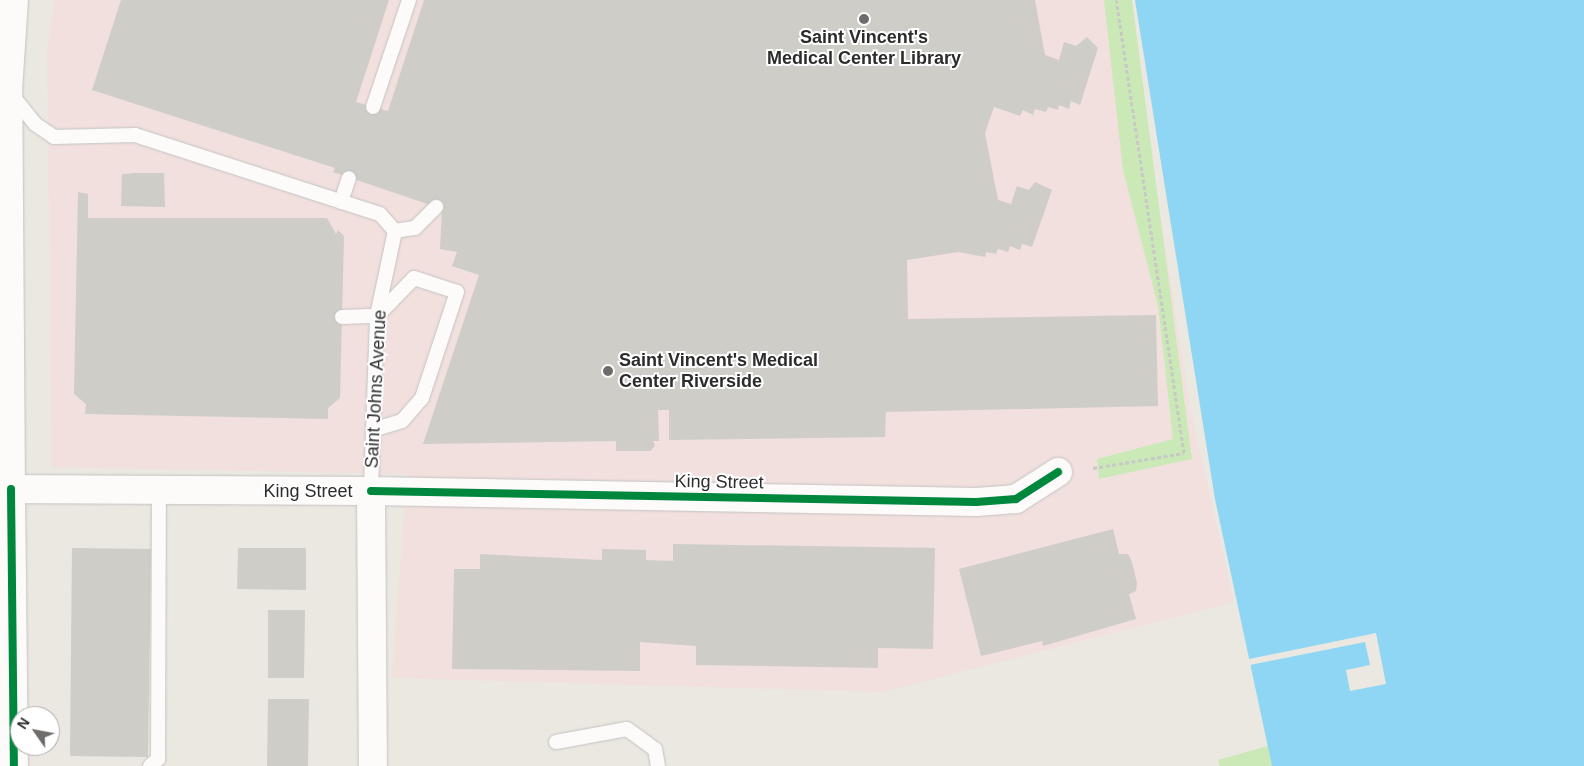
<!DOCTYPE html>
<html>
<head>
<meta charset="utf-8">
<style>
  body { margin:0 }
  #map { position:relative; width:1584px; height:766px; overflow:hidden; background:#ebe7e1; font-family:Helvetica,sans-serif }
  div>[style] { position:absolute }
  .medical>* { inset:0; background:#f1e0dd }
  .green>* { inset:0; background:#cae9b7 }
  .water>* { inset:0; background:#8ed6f3 }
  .pier>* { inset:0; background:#ebe7e1 }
  .building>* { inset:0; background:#cfcdc8 }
  .path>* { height:3px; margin-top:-1.5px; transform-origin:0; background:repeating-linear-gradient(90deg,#c8c8c7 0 4px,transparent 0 6.5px) }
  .roads { filter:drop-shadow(0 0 1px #c4c3c3) drop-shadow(0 0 1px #c4c3c3) }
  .lane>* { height:14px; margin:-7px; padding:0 7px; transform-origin:7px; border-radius:7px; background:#fcfbfa }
  .street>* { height:28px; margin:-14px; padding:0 14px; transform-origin:14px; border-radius:14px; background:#fcfbfa }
  .secondary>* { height:28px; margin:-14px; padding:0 14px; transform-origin:14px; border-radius:14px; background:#fcfbfa }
  .cycleway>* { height:8px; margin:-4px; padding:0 4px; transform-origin:4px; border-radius:4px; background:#00873e }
  .dots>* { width:14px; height:14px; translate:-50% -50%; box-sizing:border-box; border:2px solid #fff; border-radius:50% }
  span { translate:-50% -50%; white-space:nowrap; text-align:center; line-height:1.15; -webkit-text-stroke:4px #fff; paint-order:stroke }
  .poi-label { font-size:18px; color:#2c2c2c; font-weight:700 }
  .left { translate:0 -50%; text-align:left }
  .street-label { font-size:18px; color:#2c2c2c }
  .north { position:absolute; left:10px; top:706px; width:50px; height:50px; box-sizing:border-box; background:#fff; border:1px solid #ababab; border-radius:50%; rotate:303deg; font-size:14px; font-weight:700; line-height:20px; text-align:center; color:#2c2c2c }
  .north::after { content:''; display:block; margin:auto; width:18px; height:22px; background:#6f6d6b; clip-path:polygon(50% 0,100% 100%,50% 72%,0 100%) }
</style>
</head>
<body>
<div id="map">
  <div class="medical">
    <i style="clip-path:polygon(55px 0,1104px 0,1113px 53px,1123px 170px,1158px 306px,1173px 439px,1097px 459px,1099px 479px,1192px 459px,1154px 176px,1191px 412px,1234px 602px,882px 692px,392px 678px,407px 474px,52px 467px,47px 50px)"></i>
  </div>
  <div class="green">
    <i style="clip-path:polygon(1104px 0,1132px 0,1192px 459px,1099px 479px,1097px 459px,1173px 439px,1158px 306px,1123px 170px)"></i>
    <i style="clip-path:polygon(1268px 746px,1272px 766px,1220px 766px,1218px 760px)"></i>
  </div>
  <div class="water">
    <i style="clip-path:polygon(1135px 0,1584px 0,1584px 766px,1272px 766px,1215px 499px)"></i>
  </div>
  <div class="pier">
    <i style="clip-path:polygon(1376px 633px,1386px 684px,1350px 691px,1346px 670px,1370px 665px,1365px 642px,1250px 665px,1249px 659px)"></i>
  </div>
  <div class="building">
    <i style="clip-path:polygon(121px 0,389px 0,356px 102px,388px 111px,424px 0,1035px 0,1045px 55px,1059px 60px,1064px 42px,1076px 46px,1087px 37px,1098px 48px,1080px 105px,1071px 101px,1069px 109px,1059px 105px,1058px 110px,1048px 107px,1046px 112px,1035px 109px,1033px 115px,1023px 110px,1020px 116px,994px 107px,985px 133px,998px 200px,1011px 204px,1017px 186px,1029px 190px,1035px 182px,1052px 190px,1032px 247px,1022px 244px,1020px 250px,1010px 246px,1008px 252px,998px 249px,996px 254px,986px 252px,985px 257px,958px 252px,907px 260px,908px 319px,1156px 315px,1158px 406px,886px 412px,885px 437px,669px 440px,669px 410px,658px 410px,659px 441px,653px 441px,655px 446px,650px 451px,616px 451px,616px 441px,423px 444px,479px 275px,452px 266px,457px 252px,440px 249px,442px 209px,333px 172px,335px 168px,92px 90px)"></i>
    <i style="clip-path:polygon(135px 173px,164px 173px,165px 207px,121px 206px,122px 174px)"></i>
    <i style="clip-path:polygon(78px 192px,88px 194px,88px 218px,327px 218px,336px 234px,338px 230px,344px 236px,340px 398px,328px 408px,328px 419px,85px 414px,86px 404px,74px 394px)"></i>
    <i style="clip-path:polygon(1113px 529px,1119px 554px,1128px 554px,1132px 562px,1137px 583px,1136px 591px,1129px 594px,1136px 619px,1043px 646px,1042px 641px,981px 656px,959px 569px)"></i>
    <i style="clip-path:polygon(673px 544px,935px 548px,933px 649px,878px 648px,878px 668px,696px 665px,696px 646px,640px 642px,640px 671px,452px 669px,454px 569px,480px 569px,480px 554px,602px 560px,602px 549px,646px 550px,646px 560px,673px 561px)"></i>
    <i style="clip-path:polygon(72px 548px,151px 549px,148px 757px,70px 756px)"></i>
    <i style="clip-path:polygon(238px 548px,306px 548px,306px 590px,237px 589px)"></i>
    <i style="clip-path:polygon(268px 610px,305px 610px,304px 678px,268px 678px)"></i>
    <i style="clip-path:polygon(268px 699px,309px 699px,308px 766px,267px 766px)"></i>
  </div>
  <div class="path">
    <i style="left:1093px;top:468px;width:92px;rotate:-9.4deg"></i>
    <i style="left:1184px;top:453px;width:458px;rotate:-98.5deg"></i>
  </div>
  <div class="roads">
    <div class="lane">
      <i style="left:11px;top:94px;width:38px;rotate:51deg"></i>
      <i style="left:35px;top:124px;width:23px;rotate:34deg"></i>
      <i style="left:54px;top:137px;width:81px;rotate:-1.4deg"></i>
      <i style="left:135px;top:135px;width:257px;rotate:17.9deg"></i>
      <i style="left:380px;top:214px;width:23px;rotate:49deg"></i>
      <i style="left:395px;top:231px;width:87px;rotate:102deg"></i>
      <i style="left:377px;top:316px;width:175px;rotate:92deg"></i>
      <i style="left:373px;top:107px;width:113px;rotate:-71.4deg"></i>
      <i style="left:341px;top:202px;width:25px;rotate:-72deg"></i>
      <i style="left:395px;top:231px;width:20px;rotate:-9deg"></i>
      <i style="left:415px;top:228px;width:30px;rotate:-45deg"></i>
      <i style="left:342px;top:317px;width:35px;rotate:-2deg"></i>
      <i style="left:377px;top:316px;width:53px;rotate:-45.8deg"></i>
      <i style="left:414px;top:278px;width:45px;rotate:18deg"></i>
      <i style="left:457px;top:292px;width:112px;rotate:108.3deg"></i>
      <i style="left:422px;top:398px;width:30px;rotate:131deg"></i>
      <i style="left:402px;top:421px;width:30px;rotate:163deg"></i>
      <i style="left:556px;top:742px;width:72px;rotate:-10.4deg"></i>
      <i style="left:627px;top:729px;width:34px;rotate:36deg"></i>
      <i style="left:655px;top:749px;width:17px;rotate:80deg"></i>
      <i style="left:150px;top:766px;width:11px;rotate:-41deg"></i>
      <i style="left:158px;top:759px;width:269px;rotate:-89.8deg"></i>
    </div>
    <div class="street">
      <i style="left:11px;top:489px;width:277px;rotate:89.4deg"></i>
      <i style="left:371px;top:491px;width:605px;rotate:1.04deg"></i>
      <i style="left:976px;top:502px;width:40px;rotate:-4.3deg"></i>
      <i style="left:1016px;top:499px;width:50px;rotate:-32.7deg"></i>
    </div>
    <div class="secondary">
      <i style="left:0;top:489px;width:371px;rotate:0.3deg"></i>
      <i style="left:371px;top:491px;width:275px;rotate:89.6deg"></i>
      <i style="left:11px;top:489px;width:399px;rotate:-90.4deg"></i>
      <i style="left:8px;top:90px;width:90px;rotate:-86.2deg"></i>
    </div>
  </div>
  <div class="cycleway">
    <i style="left:11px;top:489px;width:277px;rotate:89.4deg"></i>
    <i style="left:371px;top:491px;width:605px;rotate:1.04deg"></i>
    <i style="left:976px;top:502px;width:40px;rotate:-4.3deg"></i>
    <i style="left:1016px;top:499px;width:50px;rotate:-32.7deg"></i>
  </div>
  <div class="dots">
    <i style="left:864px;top:19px;background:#6f6d6b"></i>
    <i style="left:608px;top:371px;background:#6f6d6b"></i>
  </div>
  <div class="poi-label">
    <span style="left:864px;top:48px">Saint Vincent's<br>Medical Center Library</span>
    <span class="left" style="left:619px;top:371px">Saint Vincent's Medical<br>Center Riverside</span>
  </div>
  <div class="street-label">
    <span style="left:376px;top:389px;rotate:-87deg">Saint Johns Avenue</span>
    <span style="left:719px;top:482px;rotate:1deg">King Street</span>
    <span style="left:308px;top:491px">King Street</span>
  </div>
  <div class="north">N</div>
</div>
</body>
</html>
